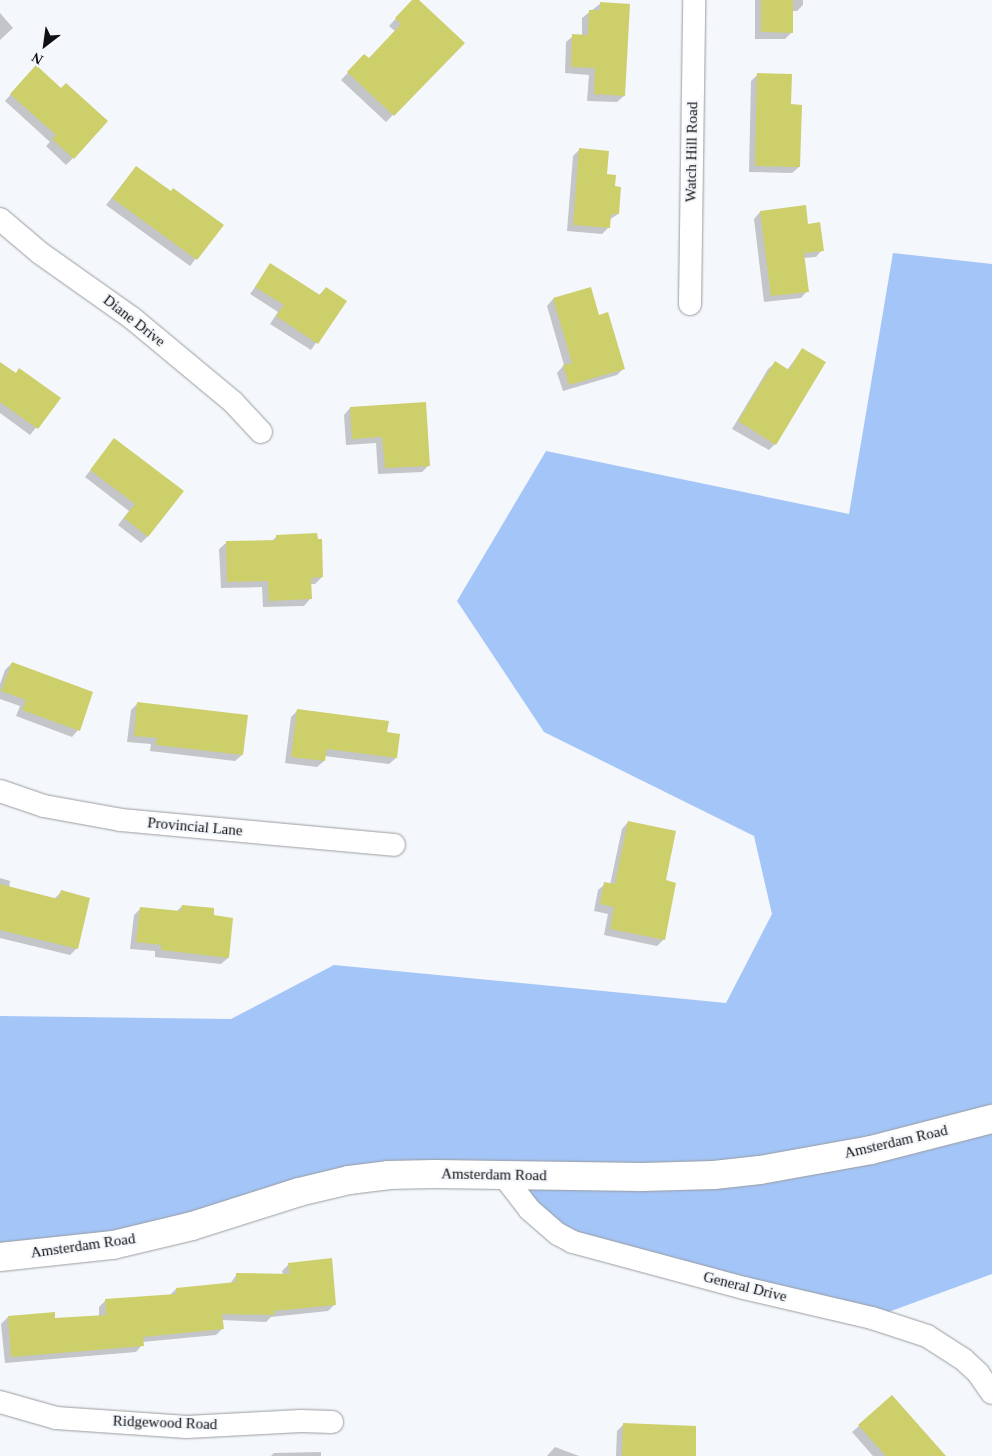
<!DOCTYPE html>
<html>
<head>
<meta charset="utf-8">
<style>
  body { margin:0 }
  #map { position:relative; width:992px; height:1456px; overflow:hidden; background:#f4f7fb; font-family:"Times New Roman",serif }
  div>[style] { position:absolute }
  .green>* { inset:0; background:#a4c5f7 }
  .shadow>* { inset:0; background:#0003 }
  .building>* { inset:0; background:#cdcf6b }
  .roads { filter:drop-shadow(0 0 1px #9a9c9f) drop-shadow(0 0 1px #9a9c9f) }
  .street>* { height:22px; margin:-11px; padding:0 11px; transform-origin:11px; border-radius:11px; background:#fff }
  .secondary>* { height:28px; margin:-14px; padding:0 14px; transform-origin:14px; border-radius:14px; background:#fff }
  span { translate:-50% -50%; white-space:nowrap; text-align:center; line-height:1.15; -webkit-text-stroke:4px #f4f7fb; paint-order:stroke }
  .street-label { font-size:15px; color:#101012 }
  .north { position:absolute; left:20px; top:20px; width:50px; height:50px; -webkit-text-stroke:4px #f4f7fb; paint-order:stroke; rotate:210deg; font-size:14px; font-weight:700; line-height:20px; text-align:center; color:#101012 }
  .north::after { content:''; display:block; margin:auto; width:18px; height:22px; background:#101012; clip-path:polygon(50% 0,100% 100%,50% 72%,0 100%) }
</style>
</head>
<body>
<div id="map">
  <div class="green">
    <i style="clip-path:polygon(893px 253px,992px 264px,992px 1274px,872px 1318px,573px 1242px,503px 1175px,434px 1174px,0 1257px,0 1016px,231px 1019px,334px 965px,726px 1003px,772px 914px,754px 836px,544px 732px,457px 601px,546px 451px,849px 514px)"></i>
  </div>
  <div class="shadow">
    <i style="clip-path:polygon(413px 0,417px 0,463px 43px,386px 122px,341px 80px,364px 56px,369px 60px,395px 31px,389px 26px)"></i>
    <i style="clip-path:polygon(755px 0,803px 0,803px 5px,797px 11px,792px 11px,792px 32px,785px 39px,755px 39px)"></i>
    <i style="clip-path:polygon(601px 3px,624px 96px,617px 102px,587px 101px,589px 75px,565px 73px,566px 42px,573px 36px,582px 36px,582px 18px)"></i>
    <i style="clip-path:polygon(0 13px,13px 28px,0 40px)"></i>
    <i style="clip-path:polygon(29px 74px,61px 90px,73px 158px,66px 165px,46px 146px,50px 142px,5px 101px)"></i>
    <i style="clip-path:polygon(758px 74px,790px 106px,799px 167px,792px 173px,749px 172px,751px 81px)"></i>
    <i style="clip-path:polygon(580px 149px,606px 175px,614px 187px,618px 214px,609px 220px,609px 227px,602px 234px,567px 231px,573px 156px)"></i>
    <i style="clip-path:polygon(136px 167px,170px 193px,222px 225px,190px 266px,106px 205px)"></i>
    <i style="clip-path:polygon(760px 212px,807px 226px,822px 250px,816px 257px,803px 258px,807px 291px,801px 298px,764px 302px,754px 219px)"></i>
    <i style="clip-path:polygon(271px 265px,318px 296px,326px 288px,345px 301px,311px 350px,270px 324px,278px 312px,250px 294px)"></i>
    <i style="clip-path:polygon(553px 299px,598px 316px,623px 369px,617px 375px,563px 391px,557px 373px,564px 365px,547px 306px)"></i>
    <i style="clip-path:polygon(802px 350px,775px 444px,769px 450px,732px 429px,768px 369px,775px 363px,787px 370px)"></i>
    <i style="clip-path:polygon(0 363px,15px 374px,19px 370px,59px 399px,30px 435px,0 413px)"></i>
    <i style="clip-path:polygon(350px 408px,429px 465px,422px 472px,378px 474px,376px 443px,346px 445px,344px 415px)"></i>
    <i style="clip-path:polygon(115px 440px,148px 536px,141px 543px,118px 525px,129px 511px,85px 477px)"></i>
    <i style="clip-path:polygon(277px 536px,316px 541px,322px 577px,315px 584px,310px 584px,310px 599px,304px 606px,263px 607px,262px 587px,221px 588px,219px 549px,226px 543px,272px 541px)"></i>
    <i style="clip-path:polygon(12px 663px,78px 730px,72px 737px,16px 716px,20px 706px,0 699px,0 684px,5px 670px)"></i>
    <i style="clip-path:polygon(138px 703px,242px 755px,235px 761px,150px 751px,151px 744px,127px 742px,131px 710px)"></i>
    <i style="clip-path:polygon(298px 710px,386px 733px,396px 758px,389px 764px,324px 756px,324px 761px,317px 767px,285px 763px,291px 717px)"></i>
    <i style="clip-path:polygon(628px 822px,664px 881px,664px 939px,657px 946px,604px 935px,608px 914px,594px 911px,598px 890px,605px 884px,610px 885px,622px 829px)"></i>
    <i style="clip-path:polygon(0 878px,10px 881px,9px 888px,54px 899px,61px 892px,77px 948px,70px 955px,0 938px)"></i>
    <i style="clip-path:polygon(182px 906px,212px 916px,228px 958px,221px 964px,155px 957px,155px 951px,130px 949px,134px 915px,141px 908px,176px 912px)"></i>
    <i style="clip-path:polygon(289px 1264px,335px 1304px,328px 1311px,271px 1317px,266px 1322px,222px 1320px,222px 1329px,216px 1335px,142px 1342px,142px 1345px,136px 1352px,5px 1363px,1px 1324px,8px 1317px,54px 1320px,99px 1317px,99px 1307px,105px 1301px,169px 1296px,176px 1289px,230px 1284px,237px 1274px,283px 1275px,282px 1271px)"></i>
    <i style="clip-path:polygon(623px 1425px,694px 1456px,616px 1456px,617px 1431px)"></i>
    <i style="clip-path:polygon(859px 1426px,944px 1456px,873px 1456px,852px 1432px)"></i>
    <i style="clip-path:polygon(555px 1447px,579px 1456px,547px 1456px)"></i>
    <i style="clip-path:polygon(321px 1452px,321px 1456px,271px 1456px,274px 1453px)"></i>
  </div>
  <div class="building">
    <i style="clip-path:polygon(412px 0,419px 0,465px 43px,394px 116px,347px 72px,364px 54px,369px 58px,401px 24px,395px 18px)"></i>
    <i style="clip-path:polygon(761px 0,793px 0,793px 33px,761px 32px)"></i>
    <i style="clip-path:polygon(600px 2px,630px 4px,625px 96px,594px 94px,595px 68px,571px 67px,572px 34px,588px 35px,589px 10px,600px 10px)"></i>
    <i style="clip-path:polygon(36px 65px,61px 88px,66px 83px,108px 121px,74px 159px,52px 139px,56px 135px,10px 94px)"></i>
    <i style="clip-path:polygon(757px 73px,792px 74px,791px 104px,802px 105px,800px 167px,755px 166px)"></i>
    <i style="clip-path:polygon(579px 148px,609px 151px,607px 174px,616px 175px,615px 186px,621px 187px,619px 214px,611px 214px,610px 228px,573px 225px)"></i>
    <i style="clip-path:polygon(136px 166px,171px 191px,173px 188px,224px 225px,197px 260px,112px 198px)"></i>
    <i style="clip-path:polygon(806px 205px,808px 224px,820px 222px,824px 251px,804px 253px,809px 292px,771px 296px,760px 211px)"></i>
    <i style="clip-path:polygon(270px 263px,320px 295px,326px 287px,347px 301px,318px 344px,276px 316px,284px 305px,255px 287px)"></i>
    <i style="clip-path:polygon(591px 287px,599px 315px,608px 312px,625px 369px,569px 385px,563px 365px,572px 363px,553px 298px)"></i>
    <i style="clip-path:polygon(802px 348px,826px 362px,776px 445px,738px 421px,775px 361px,789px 370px)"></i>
    <i style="clip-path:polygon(0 362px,16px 373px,19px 368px,61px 398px,38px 429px,0 402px)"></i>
    <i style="clip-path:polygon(426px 402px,430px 466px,385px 468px,382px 437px,352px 439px,350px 407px)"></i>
    <i style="clip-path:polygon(114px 438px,184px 491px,148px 537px,124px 518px,135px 504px,90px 470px)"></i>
    <i style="clip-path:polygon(317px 533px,318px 539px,322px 539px,323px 577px,311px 578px,312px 599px,269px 601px,268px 581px,227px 582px,226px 541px,276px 540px,276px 535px)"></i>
    <i style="clip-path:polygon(12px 662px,93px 692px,80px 731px,22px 710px,26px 700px,1px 691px)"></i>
    <i style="clip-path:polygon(137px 702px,248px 715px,243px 755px,156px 745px,157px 738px,134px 736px)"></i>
    <i style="clip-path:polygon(297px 709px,389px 721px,387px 732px,400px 734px,397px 758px,327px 749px,325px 761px,291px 757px)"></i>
    <i style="clip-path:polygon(628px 821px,676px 831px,666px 880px,676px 883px,665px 940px,610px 929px,614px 907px,600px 904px,604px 882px,615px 884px)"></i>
    <i style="clip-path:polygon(0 884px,58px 899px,61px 890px,90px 898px,78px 949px,0 930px)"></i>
    <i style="clip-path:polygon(182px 905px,214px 908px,214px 915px,233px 918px,229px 958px,161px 950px,161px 945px,136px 942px,140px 907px,181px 911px)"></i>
    <i style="clip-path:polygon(332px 1258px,336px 1305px,274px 1311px,274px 1315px,222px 1314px,224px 1329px,143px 1337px,144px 1346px,11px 1357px,8px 1316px,55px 1312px,55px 1318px,106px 1315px,105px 1299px,176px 1294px,176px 1288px,236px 1282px,236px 1273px,290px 1274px,288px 1263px)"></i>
    <i style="clip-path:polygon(892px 1395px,946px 1456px,886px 1456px,858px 1425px)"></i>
    <i style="clip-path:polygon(623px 1423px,696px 1426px,696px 1456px,622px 1456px)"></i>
  </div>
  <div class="roads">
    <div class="street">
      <i style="left:0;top:219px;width:52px;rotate:40.4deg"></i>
      <i style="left:40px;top:253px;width:113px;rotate:35.2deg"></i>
      <i style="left:132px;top:318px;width:131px;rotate:39.7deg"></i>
      <i style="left:233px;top:402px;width:41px;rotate:47deg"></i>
      <i style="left:690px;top:304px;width:304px;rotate:-89.2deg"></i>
      <i style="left:0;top:791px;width:46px;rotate:18.8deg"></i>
      <i style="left:44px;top:806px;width:78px;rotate:10.3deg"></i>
      <i style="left:121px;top:820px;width:274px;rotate:5.2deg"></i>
      <i style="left:503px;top:1175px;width:44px;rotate:52.4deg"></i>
      <i style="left:530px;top:1210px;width:37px;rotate:41deg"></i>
      <i style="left:558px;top:1234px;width:17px;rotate:28deg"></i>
      <i style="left:573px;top:1242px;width:177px;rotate:15.1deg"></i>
      <i style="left:744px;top:1288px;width:131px;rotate:13.2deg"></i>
      <i style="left:872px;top:1318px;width:58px;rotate:18.1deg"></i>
      <i style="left:927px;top:1336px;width:43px;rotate:32.6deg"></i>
      <i style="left:963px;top:1359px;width:21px;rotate:43deg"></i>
      <i style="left:978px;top:1373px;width:24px;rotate:55deg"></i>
      <i style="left:0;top:1402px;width:58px;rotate:15.9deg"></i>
      <i style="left:56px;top:1418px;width:131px;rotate:3.9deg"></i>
      <i style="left:187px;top:1427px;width:114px;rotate:-3deg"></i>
      <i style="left:301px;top:1421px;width:31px;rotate:2deg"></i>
    </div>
    <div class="secondary">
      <i style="left:0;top:1257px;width:114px;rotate:-6.1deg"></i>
      <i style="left:113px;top:1245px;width:81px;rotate:-13.5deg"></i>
      <i style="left:192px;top:1226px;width:112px;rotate:-17.6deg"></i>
      <i style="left:299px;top:1192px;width:51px;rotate:-13.5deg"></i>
      <i style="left:349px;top:1180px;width:39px;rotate:-7deg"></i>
      <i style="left:388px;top:1175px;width:46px;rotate:-1.2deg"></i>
      <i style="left:434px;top:1174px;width:208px;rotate:0.8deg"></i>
      <i style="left:642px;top:1177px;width:72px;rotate:-1.6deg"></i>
      <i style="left:714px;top:1175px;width:46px;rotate:-6.2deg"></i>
      <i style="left:760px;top:1170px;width:113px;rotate:-10.2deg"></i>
      <i style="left:871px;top:1150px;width:125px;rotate:-14.4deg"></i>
    </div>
  </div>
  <div class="street-label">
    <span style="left:692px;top:152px;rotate:-89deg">Watch Hill Road</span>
    <span style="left:134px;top:321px;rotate:38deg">Diane Drive</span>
    <span style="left:195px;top:827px;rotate:5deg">Provincial Lane</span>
    <span style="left:896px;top:1142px;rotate:-13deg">Amsterdam Road</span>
    <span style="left:494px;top:1175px;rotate:1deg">Amsterdam Road</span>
    <span style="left:83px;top:1246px;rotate:-8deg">Amsterdam Road</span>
    <span style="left:745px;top:1287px;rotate:14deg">General Drive</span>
    <span style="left:165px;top:1423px;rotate:2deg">Ridgewood Road</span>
  </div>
  <div class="north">N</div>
</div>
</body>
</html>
